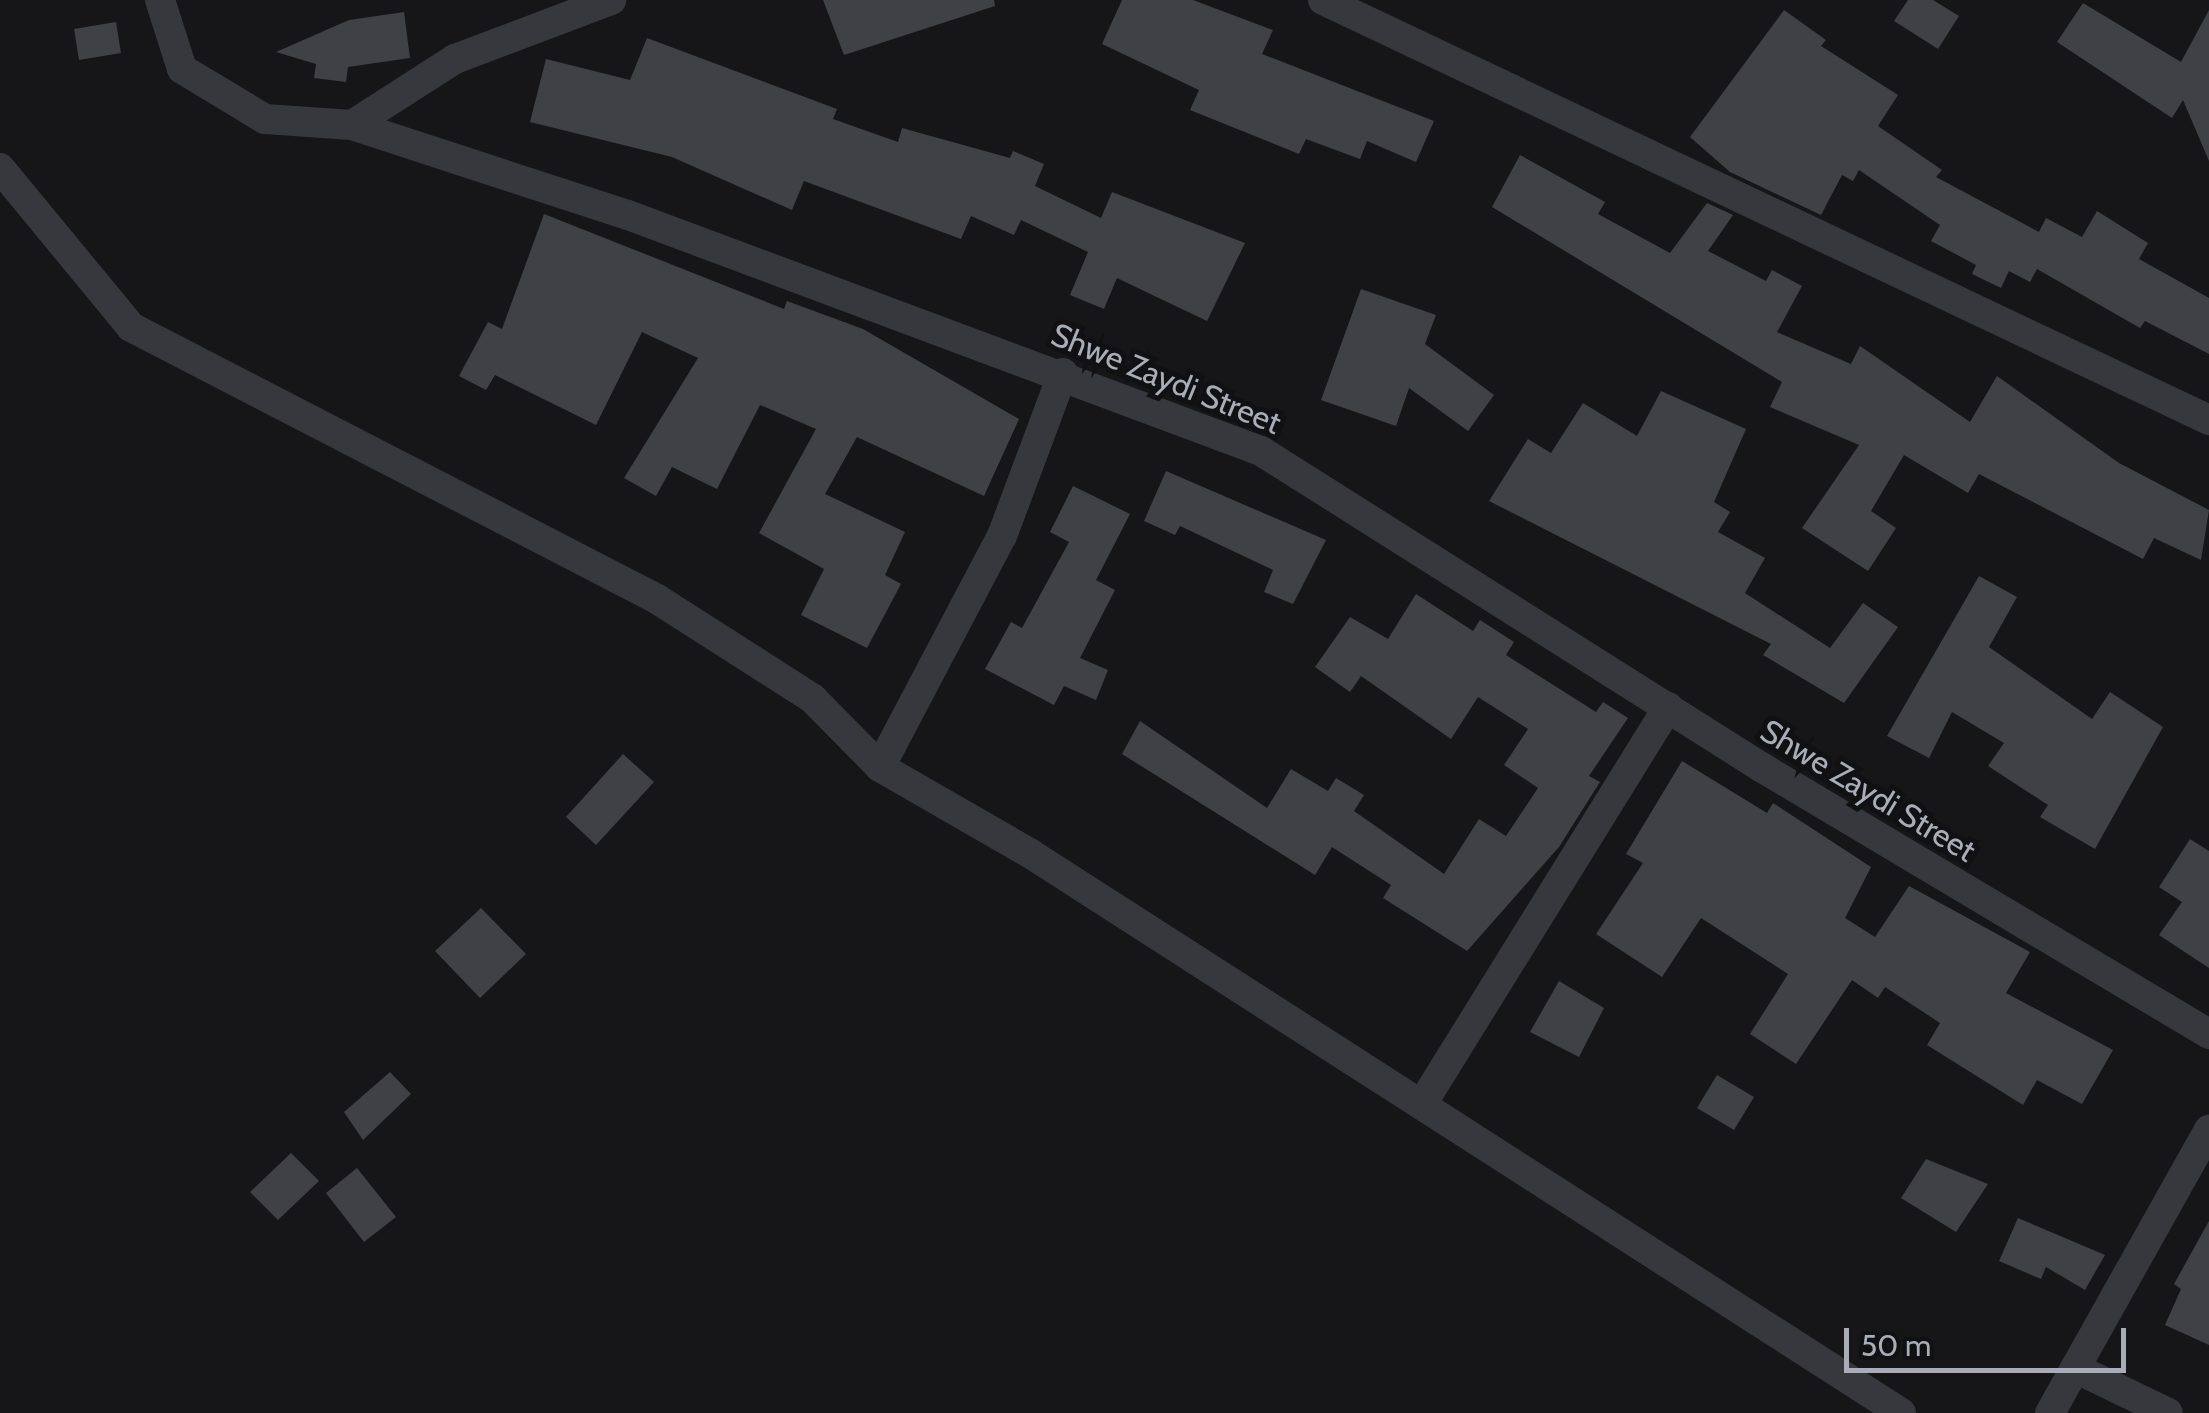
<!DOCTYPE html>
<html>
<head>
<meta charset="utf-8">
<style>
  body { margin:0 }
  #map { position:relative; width:2209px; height:1413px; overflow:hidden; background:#161618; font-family:Cabin,sans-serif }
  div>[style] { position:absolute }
  .building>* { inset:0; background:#404145 }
  .minor>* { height:30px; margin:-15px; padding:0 15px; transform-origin:15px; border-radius:15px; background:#37383d }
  span { translate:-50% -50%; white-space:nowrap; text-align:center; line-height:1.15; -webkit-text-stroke:10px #111113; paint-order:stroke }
  .street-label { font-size:32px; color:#a8adb8 }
  .scale { position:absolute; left:1844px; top:1328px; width:282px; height:45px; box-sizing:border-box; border:5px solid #a8adb8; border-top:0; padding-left:12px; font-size:30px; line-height:35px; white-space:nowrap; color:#a8adb8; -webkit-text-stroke:8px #111113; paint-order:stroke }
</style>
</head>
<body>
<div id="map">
  <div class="building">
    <i style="clip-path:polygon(823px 0,994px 0,995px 6px,844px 55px)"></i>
    <i style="clip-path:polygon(1122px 0,1193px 0,1273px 30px,1262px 54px,1434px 121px,1416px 162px,1367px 141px,1360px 159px,1306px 139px,1299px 154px,1190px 110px,1199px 90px,1102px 44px)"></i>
    <i style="clip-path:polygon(1908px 0,1933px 0,1959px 16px,1938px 49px,1894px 21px)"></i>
    <i style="clip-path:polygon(2083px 3px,2181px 62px,2209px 10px,2209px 161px,2183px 100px,2172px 118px,2057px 42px)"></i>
    <i style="clip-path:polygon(1784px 10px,1826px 40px,1821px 46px,1898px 95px,1878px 126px,1942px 170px,1936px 177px,2039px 232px,2046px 218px,2082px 237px,2097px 211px,2148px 243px,2139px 259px,2209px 298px,2209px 354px,2145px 321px,2140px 328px,2037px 269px,2030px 282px,2009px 271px,2001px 288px,1972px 274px,1976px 265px,1931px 241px,1940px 225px,1859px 170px,1853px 181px,1842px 175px,1821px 215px,1730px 172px,1690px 137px)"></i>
    <i style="clip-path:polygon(404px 12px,410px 58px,348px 67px,346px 82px,314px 78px,316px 64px,276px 52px,349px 20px)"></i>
    <i style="clip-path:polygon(116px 22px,121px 53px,79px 60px,74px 29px)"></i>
    <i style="clip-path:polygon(647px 38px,837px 109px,833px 119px,898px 142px,902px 128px,1010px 158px,1013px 151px,1044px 164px,1035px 186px,1101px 218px,1112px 192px,1245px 243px,1207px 321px,1117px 278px,1104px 309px,1070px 295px,1088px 252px,1021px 220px,1014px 235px,971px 216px,961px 239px,804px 181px,792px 210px,672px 157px,530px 122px,546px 59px,630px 80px)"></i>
    <i style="clip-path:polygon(1520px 155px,1605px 202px,1598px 214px,1670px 253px,1707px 203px,1733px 215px,1708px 251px,1766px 281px,1772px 270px,1802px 286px,1777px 332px,1851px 364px,1860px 346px,1970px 422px,1997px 376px,2119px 463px,2209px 510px,2201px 560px,2154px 538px,2143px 559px,1979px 474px,1968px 493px,1904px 455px,1871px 511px,1896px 528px,1868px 571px,1802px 528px,1859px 445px,1770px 407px,1782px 382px,1492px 207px)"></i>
    <i style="clip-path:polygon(544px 214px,784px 309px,787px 301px,863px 329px,1019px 419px,984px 496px,857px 437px,825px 494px,905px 532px,885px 575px,901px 584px,867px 648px,801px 615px,824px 569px,759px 533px,816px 429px,760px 405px,717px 489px,672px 467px,656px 496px,624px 478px,698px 358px,642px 332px,596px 425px,495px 375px,486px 390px,459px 376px,488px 322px,502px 329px)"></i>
    <i style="clip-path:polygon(1361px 289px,1436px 315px,1425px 344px,1494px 395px,1468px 431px,1409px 388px,1396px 426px,1321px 400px)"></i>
    <i style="clip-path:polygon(1661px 391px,1746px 429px,1714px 502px,1730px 512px,1718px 532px,1765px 558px,1745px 593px,1830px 648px,1863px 603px,1898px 627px,1844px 703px,1763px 655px,1771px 644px,1489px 501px,1528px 439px,1551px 453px,1583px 403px,1637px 436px)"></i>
    <i style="clip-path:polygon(1166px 471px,1326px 540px,1293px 604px,1264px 592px,1273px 570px,1180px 526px,1175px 535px,1144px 521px)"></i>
    <i style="clip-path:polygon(1073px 486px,1130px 514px,1096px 580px,1115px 590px,1080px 658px,1108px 670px,1096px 700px,1064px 686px,1054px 705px,985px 669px,1011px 622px,1022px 628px,1069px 542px,1050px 532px)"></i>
    <i style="clip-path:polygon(1979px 576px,2017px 597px,1989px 647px,2092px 719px,2110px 692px,2163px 727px,2095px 849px,2040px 817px,2048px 805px,1988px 766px,2004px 743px,1952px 712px,1929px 758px,1887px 736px)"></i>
    <i style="clip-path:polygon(1416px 594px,1473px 631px,1480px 620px,1514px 642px,1506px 655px,1596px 712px,1603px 702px,1628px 718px,1589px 776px,1600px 782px,1559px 847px,1467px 951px,1383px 898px,1391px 885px,1332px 847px,1315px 875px,1122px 754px,1140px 721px,1267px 808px,1291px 769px,1328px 791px,1336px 778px,1364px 795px,1354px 811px,1444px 874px,1479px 819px,1506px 836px,1538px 788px,1504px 765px,1528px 729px,1478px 697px,1451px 739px,1361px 676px,1350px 692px,1315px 667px,1350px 617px,1388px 639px)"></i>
    <i style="clip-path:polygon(623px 754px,654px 782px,596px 845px,566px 817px)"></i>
    <i style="clip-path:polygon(1682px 761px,1767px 813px,1773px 803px,1871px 867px,1845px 918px,1875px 937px,1909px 886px,2030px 952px,2006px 993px,2113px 1050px,2082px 1104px,2037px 1080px,2023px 1105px,1927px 1045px,1940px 1023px,1885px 987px,1878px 998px,1852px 980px,1796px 1064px,1750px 1034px,1788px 974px,1701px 918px,1662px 977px,1596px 934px,1643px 863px,1626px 854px)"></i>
    <i style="clip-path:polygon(2190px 839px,2209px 851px,2209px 968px,2159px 935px,2182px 902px,2159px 887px)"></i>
    <i style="clip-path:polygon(481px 908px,526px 954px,480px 998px,435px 951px)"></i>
    <i style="clip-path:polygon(1559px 981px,1604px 1008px,1579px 1057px,1530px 1032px)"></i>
    <i style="clip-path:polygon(390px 1072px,411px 1094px,363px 1140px,344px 1112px)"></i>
    <i style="clip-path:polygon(1717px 1075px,1754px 1097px,1734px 1130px,1697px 1108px)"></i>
    <i style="clip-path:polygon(291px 1153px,319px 1181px,278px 1220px,250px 1192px)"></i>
    <i style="clip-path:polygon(1926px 1159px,1988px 1184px,1956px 1232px,1901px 1198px)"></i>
    <i style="clip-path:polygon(357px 1168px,396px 1217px,364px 1242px,326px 1193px)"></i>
    <i style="clip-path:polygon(2018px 1218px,2105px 1255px,2085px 1290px,2046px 1267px,2041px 1279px,1999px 1261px)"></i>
    <i style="clip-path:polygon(2209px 1221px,2209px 1345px,2165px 1325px,2181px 1289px,2174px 1284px)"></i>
  </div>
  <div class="minor">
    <i style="left:160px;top:0;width:72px;rotate:72.3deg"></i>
    <i style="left:182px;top:69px;width:97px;rotate:31.1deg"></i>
    <i style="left:265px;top:119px;width:87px;rotate:3.9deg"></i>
    <i style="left:352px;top:125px;width:290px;rotate:18.1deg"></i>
    <i style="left:628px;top:215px;width:676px;rotate:20.45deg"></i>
    <i style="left:1261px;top:451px;width:591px;rotate:32.29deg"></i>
    <i style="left:1761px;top:767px;width:522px;rotate:30.79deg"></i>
    <i style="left:1323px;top:0;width:981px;rotate:25.36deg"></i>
    <i style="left:352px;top:125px;width:122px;rotate:-32.7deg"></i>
    <i style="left:455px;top:59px;width:167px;rotate:-20.7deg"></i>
    <i style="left:0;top:168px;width:206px;rotate:50.5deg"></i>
    <i style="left:131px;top:327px;width:592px;rotate:27.34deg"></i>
    <i style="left:657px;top:599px;width:184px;rotate:32.6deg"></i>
    <i style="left:812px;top:698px;width:97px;rotate:45.4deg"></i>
    <i style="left:880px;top:767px;width:174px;rotate:29.9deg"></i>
    <i style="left:1031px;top:854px;width:1034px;rotate:32.72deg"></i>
    <i style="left:880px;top:767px;width:261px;rotate:-62.2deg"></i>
    <i style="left:1002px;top:536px;width:174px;rotate:-69.5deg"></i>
    <i style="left:1422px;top:1104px;width:467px;rotate:-58.2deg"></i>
    <i style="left:2075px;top:1368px;width:103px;rotate:25.8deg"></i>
    <i style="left:2050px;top:1413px;width:325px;rotate:-60.7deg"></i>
  </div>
  <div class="street-label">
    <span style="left:1166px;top:379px;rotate:22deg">Shwe Zaydi Street</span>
    <span style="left:1868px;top:791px;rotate:31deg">Shwe Zaydi Street</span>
  </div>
  <div class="scale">50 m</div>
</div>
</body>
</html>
